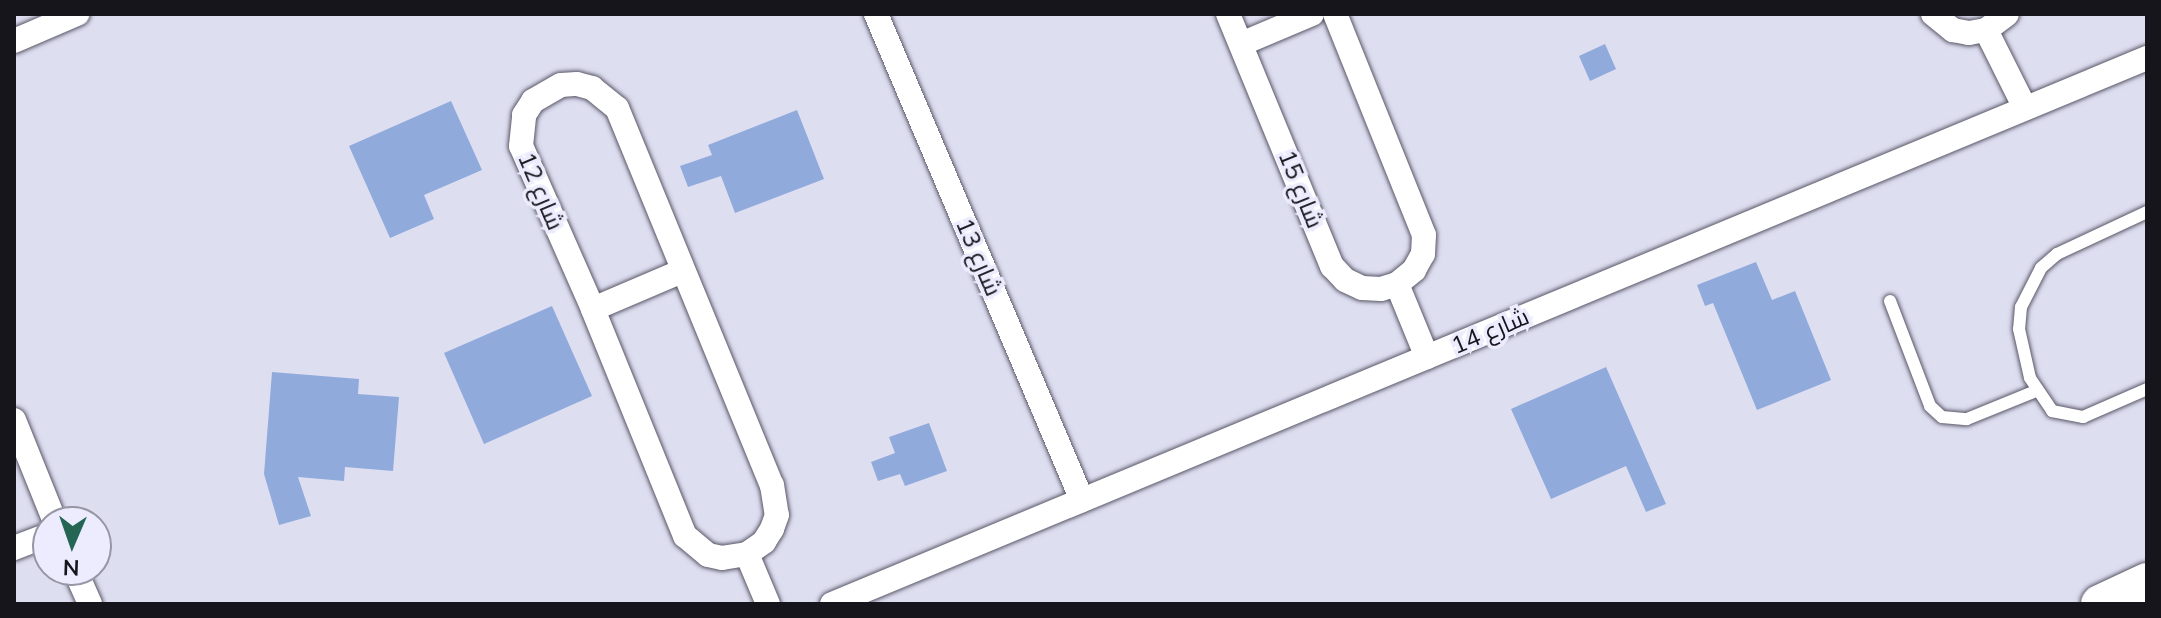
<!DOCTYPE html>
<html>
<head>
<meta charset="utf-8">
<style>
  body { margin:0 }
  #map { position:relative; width:2161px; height:618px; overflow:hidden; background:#dedef1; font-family:Mulish,Cairo,sans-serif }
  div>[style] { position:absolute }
  .building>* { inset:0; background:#91aadc }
  .roads { filter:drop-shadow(0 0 2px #585767) drop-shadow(0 0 2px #585767) }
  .service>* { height:12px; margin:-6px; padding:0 6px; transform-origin:6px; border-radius:6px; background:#fff }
  .minor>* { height:24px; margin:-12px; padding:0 12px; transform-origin:12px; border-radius:12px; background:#fff }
  .primary>* { height:38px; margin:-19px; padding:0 19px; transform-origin:19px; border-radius:19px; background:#fff }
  span { translate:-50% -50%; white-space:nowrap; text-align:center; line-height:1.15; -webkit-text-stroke:7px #ececfe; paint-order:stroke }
  .street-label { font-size:24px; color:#16151c }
  .frame { position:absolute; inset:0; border:16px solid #16151c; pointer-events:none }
  .north { position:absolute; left:32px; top:506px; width:80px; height:80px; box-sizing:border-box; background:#ececfe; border:2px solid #9696a4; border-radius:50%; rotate:182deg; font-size:22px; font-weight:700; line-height:32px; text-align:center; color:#16151c }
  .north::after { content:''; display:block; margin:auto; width:28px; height:36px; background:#256553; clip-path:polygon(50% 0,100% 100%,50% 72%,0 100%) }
</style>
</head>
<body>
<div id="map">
  <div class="building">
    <i style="clip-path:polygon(1605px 44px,1616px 69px,1590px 81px,1579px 56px)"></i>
    <i style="clip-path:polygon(451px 101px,482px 170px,424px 195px,434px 219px,390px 238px,349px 146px)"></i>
    <i style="clip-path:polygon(797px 110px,824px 179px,735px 213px,721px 176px,688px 187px,680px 166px,712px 155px,708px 145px)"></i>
    <i style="clip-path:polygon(1756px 262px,1772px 300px,1795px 291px,1831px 380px,1757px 410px,1713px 303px,1705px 306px,1697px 285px)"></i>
    <i style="clip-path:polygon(552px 306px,592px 396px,484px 444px,444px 353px)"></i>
    <i style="clip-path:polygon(1606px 367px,1666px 504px,1646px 512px,1626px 466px,1551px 499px,1511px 409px)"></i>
    <i style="clip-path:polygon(272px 372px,359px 379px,358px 394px,399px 397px,393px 471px,345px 467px,344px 481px,298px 477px,311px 516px,279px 525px,264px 474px)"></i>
    <i style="clip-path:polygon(929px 423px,947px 471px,905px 486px,900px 474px,878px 481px,871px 462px,895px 453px,889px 437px)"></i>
  </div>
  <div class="roads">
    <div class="service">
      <i style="left:2147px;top:212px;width:99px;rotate:155deg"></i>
      <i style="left:2057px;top:254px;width:21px;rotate:139deg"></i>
      <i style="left:2041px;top:268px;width:44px;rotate:117.1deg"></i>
      <i style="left:2021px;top:307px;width:22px;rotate:95deg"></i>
      <i style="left:2019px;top:329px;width:50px;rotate:77.3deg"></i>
      <i style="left:2030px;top:378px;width:40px;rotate:56deg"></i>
      <i style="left:2052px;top:411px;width:32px;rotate:11deg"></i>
      <i style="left:2083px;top:417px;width:70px;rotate:-23.6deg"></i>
      <i style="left:1890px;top:301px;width:112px;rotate:69.1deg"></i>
      <i style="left:1930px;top:406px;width:16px;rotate:43deg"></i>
      <i style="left:1942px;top:417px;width:25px;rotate:5deg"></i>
      <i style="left:1967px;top:419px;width:74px;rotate:-22.1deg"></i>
    </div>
    <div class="minor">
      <i style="left:876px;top:14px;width:528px;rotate:67.03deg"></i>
      <i style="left:1228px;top:14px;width:273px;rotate:67.6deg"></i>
      <i style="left:1332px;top:266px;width:19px;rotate:47deg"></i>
      <i style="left:1345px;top:280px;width:19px;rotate:25deg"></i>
      <i style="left:1362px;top:288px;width:19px;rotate:3deg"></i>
      <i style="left:1381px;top:289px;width:17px;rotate:-17deg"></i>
      <i style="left:1397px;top:284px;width:22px;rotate:-39deg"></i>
      <i style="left:1414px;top:270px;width:18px;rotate:-61deg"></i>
      <i style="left:1423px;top:254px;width:19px;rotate:-87deg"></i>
      <i style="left:1424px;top:235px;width:238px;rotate:-111.9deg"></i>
      <i style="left:1933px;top:14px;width:26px;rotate:39deg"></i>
      <i style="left:1953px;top:30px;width:16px;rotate:11deg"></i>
      <i style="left:1969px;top:33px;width:17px;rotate:-10deg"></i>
      <i style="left:1986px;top:30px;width:26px;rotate:-37deg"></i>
      <i style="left:1986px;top:30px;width:87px;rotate:63.4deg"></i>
      <i style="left:14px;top:41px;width:69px;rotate:-23.2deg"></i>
      <i style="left:1241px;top:44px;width:77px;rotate:-22.9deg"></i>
      <i style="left:577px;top:84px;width:16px;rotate:15deg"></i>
      <i style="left:592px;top:88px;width:32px;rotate:39deg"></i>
      <i style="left:617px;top:108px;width:408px;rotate:67.7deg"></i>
      <i style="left:772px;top:485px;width:30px;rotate:81deg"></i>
      <i style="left:777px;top:515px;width:15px;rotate:110deg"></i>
      <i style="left:772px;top:529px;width:15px;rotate:122deg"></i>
      <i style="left:764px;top:542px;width:21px;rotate:145deg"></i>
      <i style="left:747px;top:554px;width:25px;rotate:171deg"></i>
      <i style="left:722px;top:558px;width:14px;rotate:-168deg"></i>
      <i style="left:708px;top:555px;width:30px;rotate:-140deg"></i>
      <i style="left:685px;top:536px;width:245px;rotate:-112.1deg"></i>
      <i style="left:593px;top:309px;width:178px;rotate:-113.8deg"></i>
      <i style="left:521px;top:146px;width:31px;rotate:-84deg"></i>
      <i style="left:524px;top:115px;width:17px;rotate:-57deg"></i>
      <i style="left:533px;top:101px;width:32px;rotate:-30deg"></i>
      <i style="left:561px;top:85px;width:16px;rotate:-4deg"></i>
      <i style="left:1397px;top:284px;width:79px;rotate:67.7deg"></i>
      <i style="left:593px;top:309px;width:97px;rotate:-23.1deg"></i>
      <i style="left:14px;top:420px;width:110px;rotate:68.1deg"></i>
      <i style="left:14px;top:548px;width:36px;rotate:-21deg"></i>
      <i style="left:747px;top:554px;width:54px;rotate:67.2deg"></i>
      <i style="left:75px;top:570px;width:37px;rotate:66deg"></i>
      <i style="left:832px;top:604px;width:1424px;rotate:-22.55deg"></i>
    </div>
    <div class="primary">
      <i style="left:2100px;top:604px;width:52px;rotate:-25.1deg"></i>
    </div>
  </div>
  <div class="street-label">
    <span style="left:1301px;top:189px;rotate:68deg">شارع 15</span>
    <span style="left:541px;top:191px;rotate:67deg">شارع 12</span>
    <span style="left:979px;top:257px;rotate:67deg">شارع 13</span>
    <span style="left:1490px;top:331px;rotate:-23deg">شارع 14</span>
  </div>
  <div class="frame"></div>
  <div class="north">N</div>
</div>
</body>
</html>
